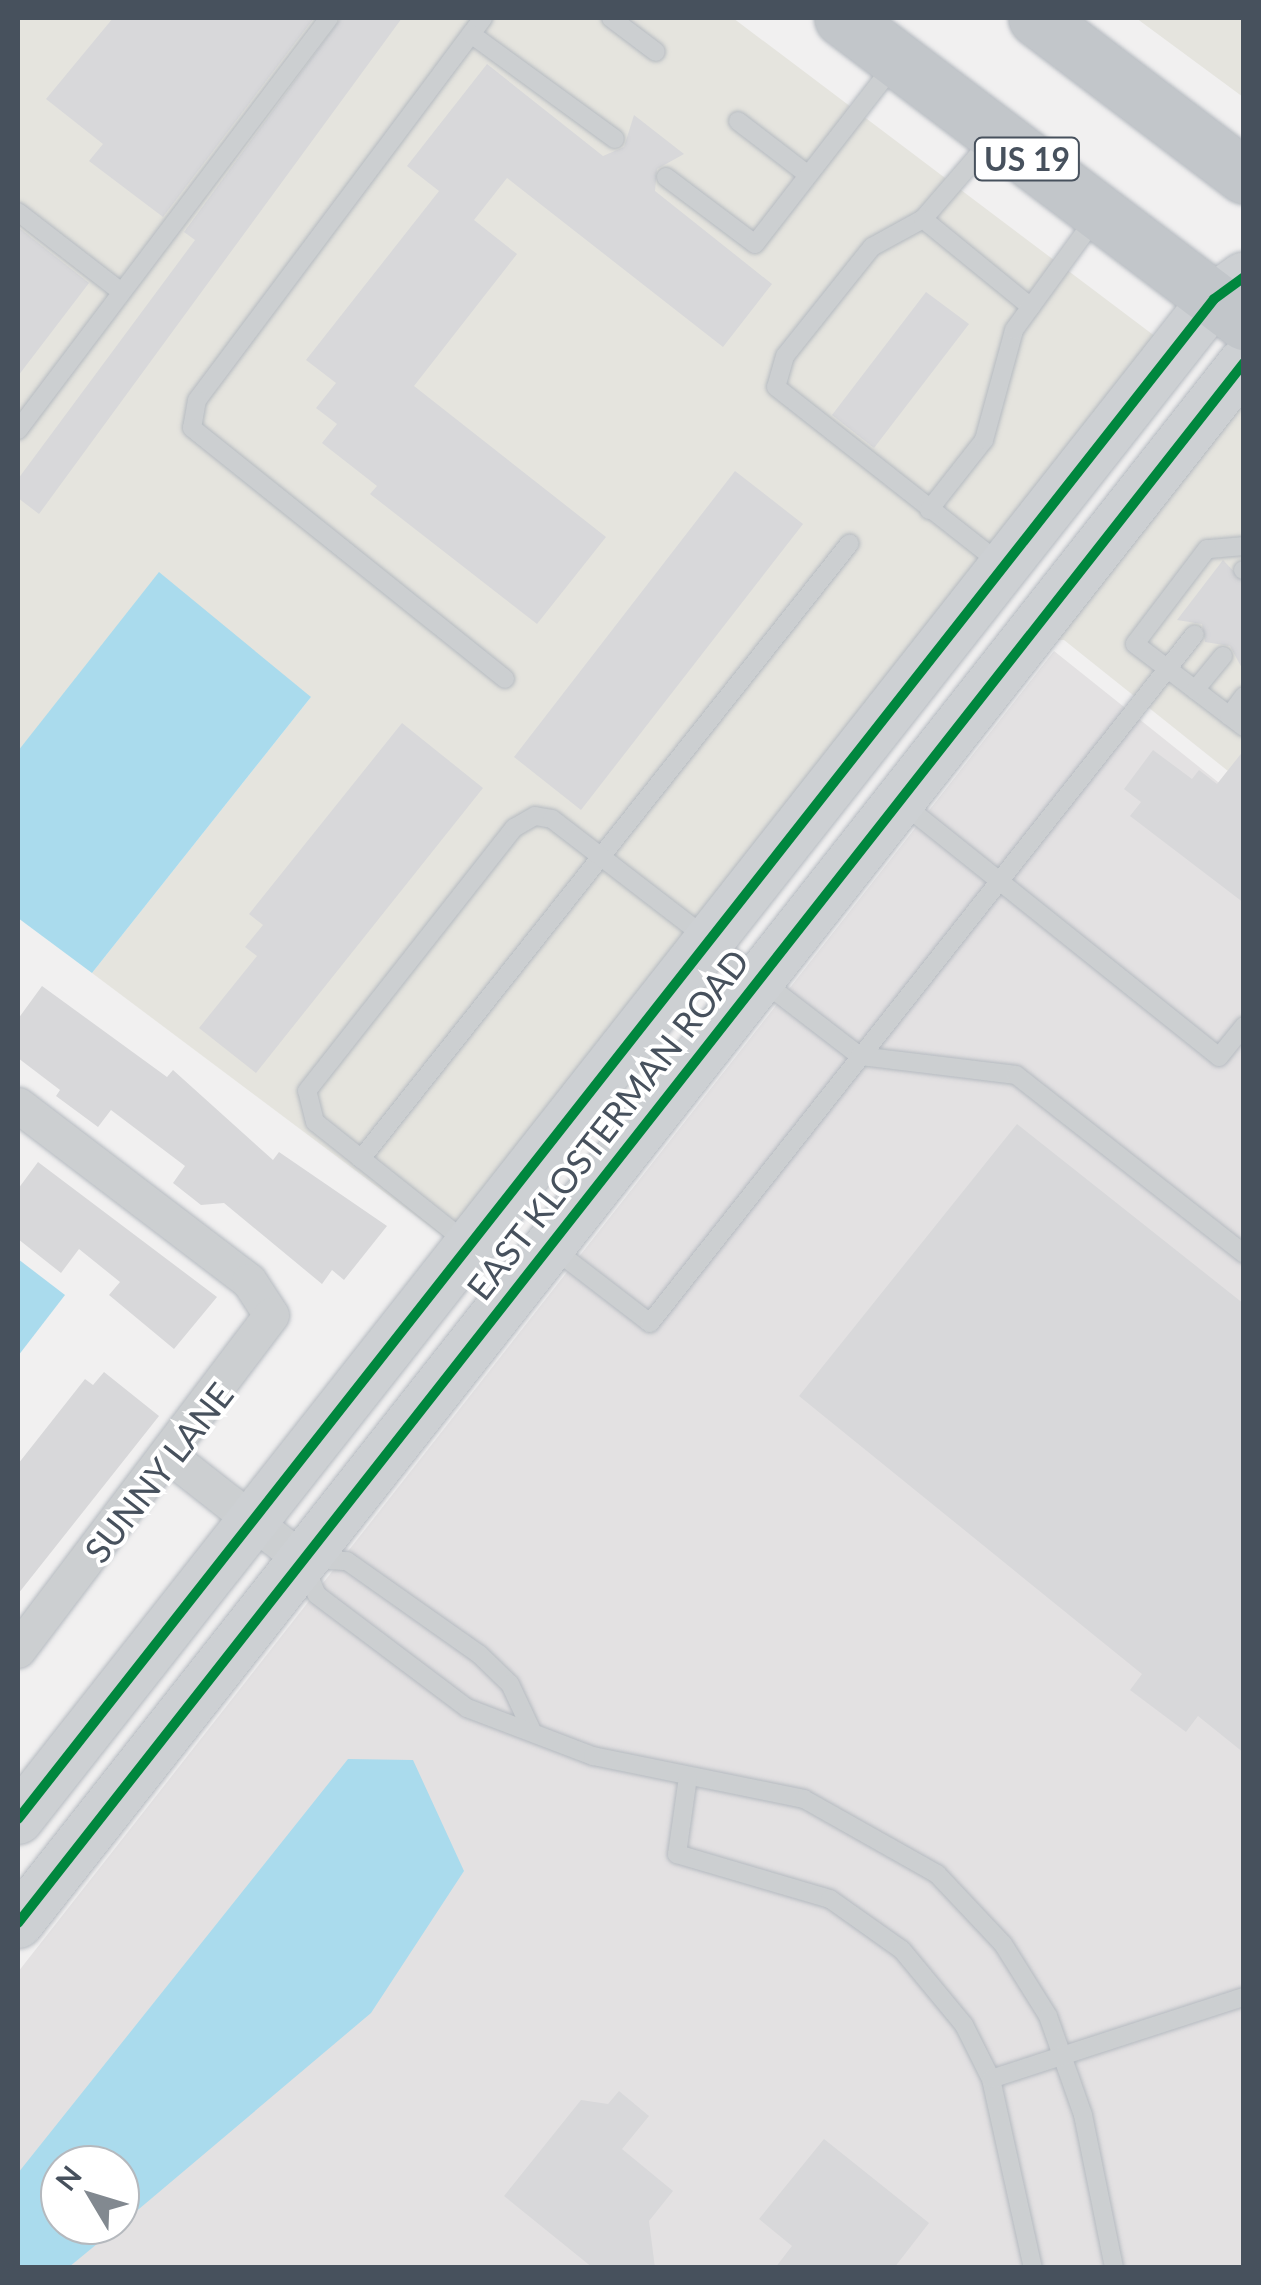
<!DOCTYPE html>
<html>
<head>
<meta charset="utf-8">
<style>
  body { margin:0 }
  #map { position:relative; width:1261px; height:2285px; overflow:hidden; background:#f1f0f0; font-family:Lato,sans-serif }
  div>[style] { position:absolute }
  .commercial>* { inset:0; background:#e5e4de }
  .education>* { inset:0; background:#e3e1e2 }
  .water>* { inset:0; background:#aadbed }
  .building>* { inset:0; background:#d8d8da }
  .roads { filter:drop-shadow(0 0 2px #b5bac0) drop-shadow(0 0 2px #b5bac0) }
  .service>* { height:18px; margin:-9px; padding:0 9px; transform-origin:9px; border-radius:9px; background:#cccfd1 }
  .minor>* { height:35px; margin:-17.5px; padding:0 17.5px; transform-origin:17.5px; border-radius:17.5px; background:#cccfd1 }
  .secondary>* { height:50px; margin:-25px; padding:0 25px; transform-origin:25px; border-radius:25px; background:#cdd0d3 }
  .trunk>* { height:55px; margin:-27.5px; padding:0 27.5px; transform-origin:27.5px; border-radius:27.5px; background:#c2c6ca }
  .cycleway>* { height:10px; margin:-5px; padding:0 5px; transform-origin:5px; border-radius:5px; background:#00873e }
  span { translate:-50% -50%; white-space:nowrap; text-align:center; line-height:1.15; -webkit-text-stroke:8px #fff; paint-order:stroke }
  .shield-label span { padding:2px 8px; background:#fff; border:2px solid; border-radius:8px; -webkit-text-stroke-width:0 }
  .shield-label { font-size:32px; color:#47515d; font-weight:700 }
  .street-label { font-size:35px; color:#47515d }
  .frame { position:absolute; inset:0; border:20px solid #47515d; pointer-events:none }
  .north { position:absolute; left:40px; top:2145px; width:100px; height:100px; box-sizing:border-box; background:#fff; border:2px solid #b5b9be; border-radius:50%; rotate:308deg; font-size:28px; font-weight:700; line-height:40px; text-align:center; color:#47515d }
  .north::after { content:''; display:block; margin:auto; width:35px; height:45px; background:#828990; clip-path:polygon(50% 0,100% 100%,50% 72%,0 100%) }
</style>
</head>
<body>
<div id="map">
  <div class="commercial">
    <i style="clip-path:polygon(18px 18px,733px 18px,1160px 340px,448px 1240px,92px 973px,311px 697px,18px 751px)"></i>
    <i style="clip-path:polygon(1136px 18px,1243px 18px,1243px 97px)"></i>
    <i style="clip-path:polygon(1243px 403px,1243px 783px,1064px 640px,1049px 640px)"></i>
  </div>
  <div class="education">
    <i style="clip-path:polygon(evenodd,1054px 651px,1243px 802px,1243px 2267px,18px 2267px,18px 1972px,1054px 651px,60px 2165px,120px 2165px,120px 2225px,60px 2225px,60px 2165px)"></i>
  </div>
  <div class="water">
    <i style="clip-path:polygon(159px 572px,311px 697px,92px 973px,18px 918px,18px 751px)"></i>
    <i style="clip-path:polygon(18px 1259px,65px 1295px,18px 1356px)"></i>
    <i style="clip-path:polygon(348px 1759px,413px 1760px,464px 1871px,371px 2013px,120px 2225px,120px 2165px,60px 2165px,60px 2225px,120px 2225px,69px 2267px,18px 2267px,18px 2173px)"></i>
  </div>
  <div class="building">
    <i style="clip-path:polygon(113px 18px,314px 18px,163px 217px,89px 161px,103px 144px,46px 99px)"></i>
    <i style="clip-path:polygon(341px 18px,402px 18px,39px 514px,18px 498px,18px 479px,195px 240px,184px 232px)"></i>
    <i style="clip-path:polygon(487px 64px,603px 156px,624px 147px,634px 115px,684px 154px,657px 169px,655px 191px,772px 284px,723px 347px,507px 178px,474px 220px,517px 254px,414px 386px,606px 537px,537px 624px,370px 494px,377px 486px,322px 443px,337px 424px,316px 408px,336px 383px,306px 360px,439px 191px,407px 166px)"></i>
    <i style="clip-path:polygon(18px 227px,89px 283px,18px 376px)"></i>
    <i style="clip-path:polygon(926px 292px,969px 324px,874px 448px,832px 415px)"></i>
    <i style="clip-path:polygon(735px 471px,803px 524px,581px 810px,514px 757px)"></i>
    <i style="clip-path:polygon(1223px 560px,1244px 582px,1244px 672px,1230px 646px,1205px 642px,1202px 624px,1177px 620px)"></i>
    <i style="clip-path:polygon(402px 723px,483px 788px,256px 1073px,199px 1028px,257px 956px,245px 947px,263px 925px,249px 914px)"></i>
    <i style="clip-path:polygon(1153px 750px,1192px 779px,1199px 770px,1217px 784px,1244px 750px,1244px 903px,1130px 816px,1141px 802px,1124px 789px)"></i>
    <i style="clip-path:polygon(42px 986px,167px 1077px,173px 1070px,273px 1160px,279px 1152px,387px 1226px,344px 1280px,332px 1270px,322px 1284px,224px 1203px,201px 1205px,173px 1183px,185px 1166px,111px 1110px,98px 1127px,56px 1096px,60px 1090px,18px 1058px,18px 1019px)"></i>
    <i style="clip-path:polygon(1017px 1124px,1244px 1304px,1244px 1753px,1198px 1716px,1186px 1732px,1130px 1690px,1142px 1674px,799px 1396px)"></i>
    <i style="clip-path:polygon(38px 1162px,217px 1297px,174px 1349px,109px 1295px,120px 1282px,79px 1249px,61px 1273px,18px 1239px,18px 1189px)"></i>
    <i style="clip-path:polygon(104px 1372px,159px 1416px,18px 1594px,18px 1464px,85px 1379px,93px 1385px)"></i>
    <i style="clip-path:polygon(619px 2091px,649px 2116px,622px 2149px,673px 2191px,649px 2221px,655px 2268px,593px 2268px,504px 2196px,581px 2100px,608px 2104px)"></i>
    <i style="clip-path:polygon(824px 2139px,929px 2223px,894px 2268px,775px 2268px,792px 2246px,759px 2219px)"></i>
  </div>
  <div class="roads">
    <div class="service">
      <i style="left:483px;top:18px;width:477px;rotate:126.8deg"></i>
      <i style="left:197px;top:400px;width:28px;rotate:100deg"></i>
      <i style="left:192px;top:428px;width:401px;rotate:38.7deg"></i>
      <i style="left:611px;top:18px;width:56px;rotate:37.1deg"></i>
      <i style="left:471px;top:34px;width:178px;rotate:36.1deg"></i>
      <i style="left:738px;top:121px;width:88px;rotate:37.6deg"></i>
      <i style="left:993px;top:138px;width:107px;rotate:130.8deg"></i>
      <i style="left:923px;top:219px;width:58px;rotate:151.2deg"></i>
      <i style="left:872px;top:247px;width:139px;rotate:128.6deg"></i>
      <i style="left:785px;top:356px;width:32px;rotate:106deg"></i>
      <i style="left:776px;top:387px;width:285px;rotate:38.2deg"></i>
      <i style="left:666px;top:177px;width:111px;rotate:37deg"></i>
      <i style="left:755px;top:244px;width:227px;rotate:-52.2deg"></i>
      <i style="left:18px;top:212px;width:128px;rotate:37.7deg"></i>
      <i style="left:923px;top:219px;width:139px;rotate:39.2deg"></i>
      <i style="left:18px;top:430px;width:516px;rotate:-52.95deg"></i>
      <i style="left:929px;top:510px;width:89px;rotate:-51.8deg"></i>
      <i style="left:984px;top:440px;width:114px;rotate:-74.7deg"></i>
      <i style="left:1014px;top:330px;width:140px;rotate:-54deg"></i>
      <i style="left:1244px;top:546px;width:37px;rotate:175deg"></i>
      <i style="left:1207px;top:549px;width:119px;rotate:127.2deg"></i>
      <i style="left:1135px;top:644px;width:137px;rotate:37.3deg"></i>
      <i style="left:1243px;top:570px;width:1px"></i>
      <i style="left:1195px;top:690px;width:44px;rotate:-50.5deg"></i>
      <i style="left:1229px;top:716px;width:25px;rotate:-53deg"></i>
      <i style="left:902px;top:803px;width:406px;rotate:38.7deg"></i>
      <i style="left:1219px;top:1057px;width:40px;rotate:-51deg"></i>
      <i style="left:361px;top:1159px;width:786px;rotate:-51.56deg"></i>
      <i style="left:466px;top:1242px;width:193px;rotate:-141.5deg"></i>
      <i style="left:315px;top:1122px;width:32px;rotate:-104deg"></i>
      <i style="left:307px;top:1091px;width:335px;rotate:-51.8deg"></i>
      <i style="left:514px;top:828px;width:24px;rotate:-30deg"></i>
      <i style="left:535px;top:816px;width:17px;rotate:10deg"></i>
      <i style="left:552px;top:819px;width:389px;rotate:37.6deg"></i>
      <i style="left:860px;top:1056px;width:157px;rotate:6.9deg"></i>
      <i style="left:1016px;top:1075px;width:290px;rotate:38.1deg"></i>
      <i style="left:554px;top:1249px;width:121px;rotate:37.6deg"></i>
      <i style="left:650px;top:1323px;width:878px;rotate:-51.66deg"></i>
      <i style="left:316px;top:1559px;width:31px;rotate:4deg"></i>
      <i style="left:347px;top:1561px;width:161px;rotate:35.2deg"></i>
      <i style="left:479px;top:1654px;width:43px;rotate:44.1deg"></i>
      <i style="left:510px;top:1684px;width:52px;rotate:64.9deg"></i>
      <i style="left:305px;top:1567px;width:30px;rotate:67deg"></i>
      <i style="left:317px;top:1595px;width:188px;rotate:37deg"></i>
      <i style="left:467px;top:1708px;width:135px;rotate:20.9deg"></i>
      <i style="left:593px;top:1756px;width:215px;rotate:11.5deg"></i>
      <i style="left:804px;top:1799px;width:153px;rotate:29.4deg"></i>
      <i style="left:937px;top:1874px;width:96px;rotate:46.7deg"></i>
      <i style="left:1003px;top:1944px;width:85px;rotate:58deg"></i>
      <i style="left:1048px;top:2016px;width:105px;rotate:70.5deg"></i>
      <i style="left:1083px;top:2115px;width:156px;rotate:78.5deg"></i>
      <i style="left:688px;top:1777px;width:78px;rotate:98.1deg"></i>
      <i style="left:677px;top:1854px;width:159px;rotate:16.4deg"></i>
      <i style="left:830px;top:1899px;width:88px;rotate:35.3deg"></i>
      <i style="left:902px;top:1950px;width:97px;rotate:50.4deg"></i>
      <i style="left:964px;top:2025px;width:60px;rotate:63.4deg"></i>
      <i style="left:991px;top:2079px;width:194px;rotate:77.5deg"></i>
      <i style="left:991px;top:2079px;width:266px;rotate:-18deg"></i>
    </div>
    <div class="minor">
      <i style="left:18px;top:1105px;width:290px;rotate:37.3deg"></i>
      <i style="left:249px;top:1281px;width:40px;rotate:57.1deg"></i>
      <i style="left:271px;top:1315px;width:420px;rotate:127.1deg"></i>
      <i style="left:171px;top:1457px;width:164px;rotate:38.1deg"></i>
    </div>
    <div class="secondary">
      <i style="left:18px;top:1819px;width:1934px;rotate:-51.8deg"></i>
      <i style="left:1214px;top:299px;width:37px;rotate:-36deg"></i>
      <i style="left:18px;top:1923px;width:1984px;rotate:-51.84deg"></i>
    </div>
    <div class="trunk">
      <i style="left:842px;top:18px;width:504px;rotate:37.1deg"></i>
      <i style="left:1036px;top:18px;width:261px;rotate:37.2deg"></i>
    </div>
  </div>
  <div class="cycleway">
    <i style="left:18px;top:1819px;width:1934px;rotate:-51.8deg"></i>
    <i style="left:1214px;top:299px;width:37px;rotate:-36deg"></i>
    <i style="left:18px;top:1923px;width:1984px;rotate:-51.84deg"></i>
  </div>
  <div class="shield-label">
    <span style="left:1027px;top:159px">US 19</span>
  </div>
  <div class="street-label">
    <span style="left:607px;top:1124px;rotate:-52deg">EAST KLOSTERMAN ROAD</span>
    <span style="left:158px;top:1472px;rotate:-52deg">SUNNY LANE</span>
  </div>
  <div class="frame"></div>
  <div class="north">N</div>
</div>
</body>
</html>
